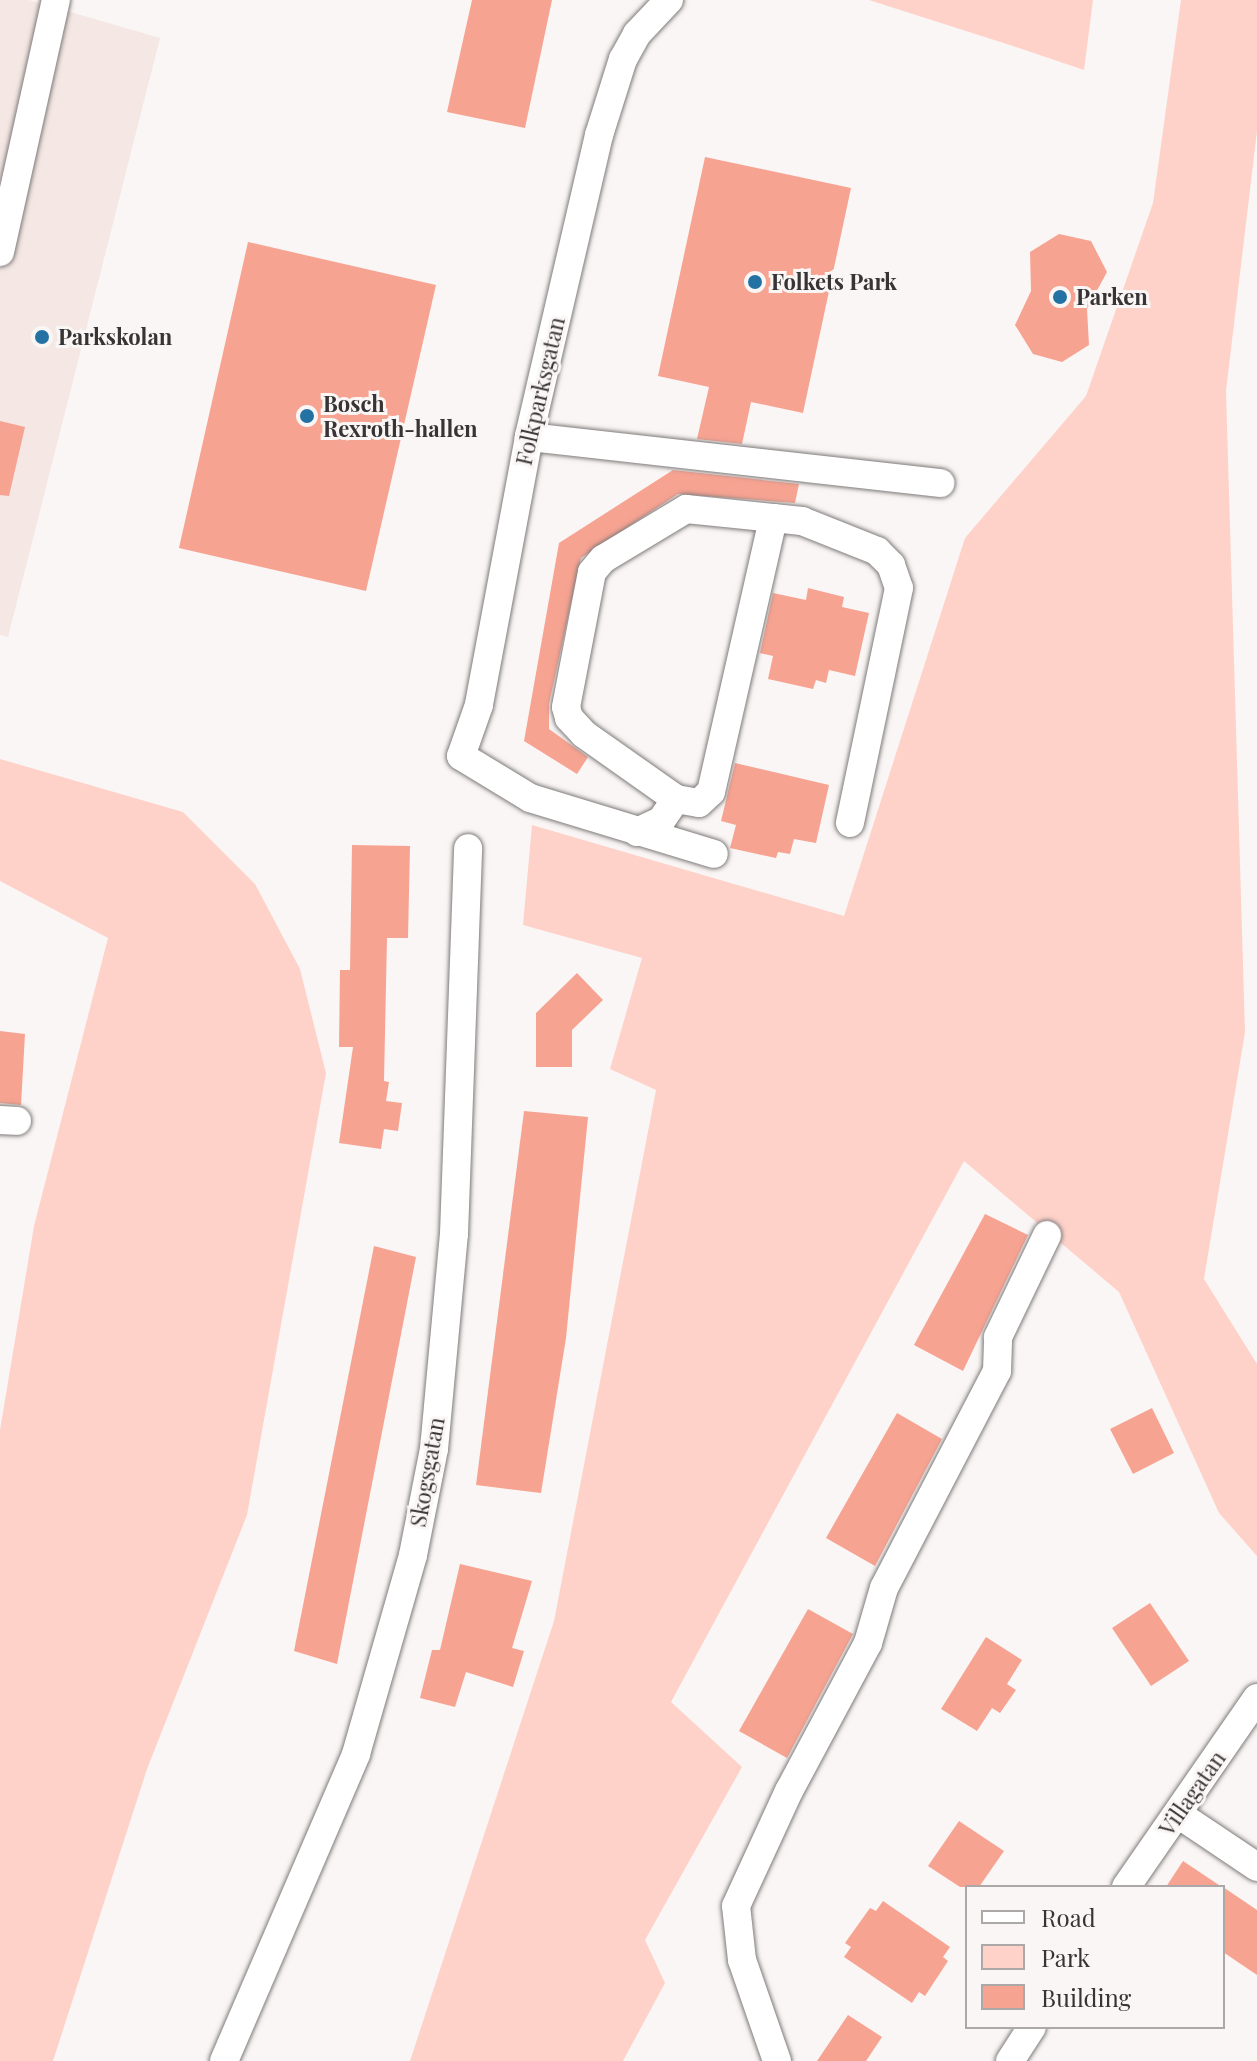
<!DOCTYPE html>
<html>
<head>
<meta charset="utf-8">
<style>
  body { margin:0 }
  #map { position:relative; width:1257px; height:2061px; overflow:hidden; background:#faf6f5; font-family:"Playfair Display",serif }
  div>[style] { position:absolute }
  .built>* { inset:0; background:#f4e7e4 }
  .green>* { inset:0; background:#fed2c9 }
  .building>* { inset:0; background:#f7a392 }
  .roads { filter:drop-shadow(0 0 2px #7f7b7a) drop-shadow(0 0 2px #7f7b7a) }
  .minor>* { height:28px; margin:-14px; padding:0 14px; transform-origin:14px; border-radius:14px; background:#fff }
  .dots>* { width:22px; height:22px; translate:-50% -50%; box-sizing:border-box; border:4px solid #faf6f5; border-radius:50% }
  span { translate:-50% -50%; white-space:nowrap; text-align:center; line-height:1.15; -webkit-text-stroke:6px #faf6f5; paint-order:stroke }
  .poi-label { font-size:22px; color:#363434; font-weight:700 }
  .left { translate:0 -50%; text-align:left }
  .street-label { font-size:22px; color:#363434 }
  .legend { position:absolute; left:965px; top:1885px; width:260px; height:144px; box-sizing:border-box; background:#faf6f5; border:2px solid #aca8a8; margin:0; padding:10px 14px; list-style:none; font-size:24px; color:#363434 }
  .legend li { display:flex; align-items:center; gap:16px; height:40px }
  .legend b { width:40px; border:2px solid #aca8a8 }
</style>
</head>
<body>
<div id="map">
  <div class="built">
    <i style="clip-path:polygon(0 0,29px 0,160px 38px,8px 637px,0 635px)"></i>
  </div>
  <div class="green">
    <i style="clip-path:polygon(869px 0,1093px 0,1084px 70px,1016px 47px)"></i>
    <i style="clip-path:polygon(1181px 0,1257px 0,1257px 131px,1226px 391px,1245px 1032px,1204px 1279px,1257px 1364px,1257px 1556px,1219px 1513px,1119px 1292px,964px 1161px,671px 1702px,742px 1767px,645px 1940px,665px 1983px,623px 2061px,410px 2061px,554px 1621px,656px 1090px,610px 1069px,642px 958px,523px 925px,532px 825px,844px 916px,965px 538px,1086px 396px,1153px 203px)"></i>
    <i style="clip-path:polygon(0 759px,183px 812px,255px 884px,300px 969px,326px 1073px,247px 1515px,147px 1769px,53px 2061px,0 2061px,0 1430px,34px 1226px,108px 938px,0 881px)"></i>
  </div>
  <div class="building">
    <i style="clip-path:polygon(472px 0,552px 0,525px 128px,447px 112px)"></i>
    <i style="clip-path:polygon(705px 157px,851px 188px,803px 413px,751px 402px,742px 444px,697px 439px,709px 387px,658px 376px)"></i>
    <i style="clip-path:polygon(1059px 234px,1091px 241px,1107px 272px,1087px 309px,1089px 345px,1062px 362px,1033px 354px,1015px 325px,1031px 291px,1030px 252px)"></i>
    <i style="clip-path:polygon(248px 242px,436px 285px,366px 591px,179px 548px)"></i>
    <i style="clip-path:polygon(0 421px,25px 427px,9px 496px,0 495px)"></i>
    <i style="clip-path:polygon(673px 470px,799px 484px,795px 503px,678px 494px,581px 558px,549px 704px,549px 729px,588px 757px,577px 774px,524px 741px,559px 543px)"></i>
    <i style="clip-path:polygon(808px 588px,844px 597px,842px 607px,869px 613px,855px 676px,829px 670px,826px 683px,816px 680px,813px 689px,768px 679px,773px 656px,760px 653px,773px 593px,806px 600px)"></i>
    <i style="clip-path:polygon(735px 763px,829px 785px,816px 843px,794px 839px,790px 854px,778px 852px,776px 858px,730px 848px,736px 825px,721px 821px)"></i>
    <i style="clip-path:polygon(352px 845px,410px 846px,408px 938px,387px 938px,384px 1081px,389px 1082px,386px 1101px,402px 1103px,398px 1131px,384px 1129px,381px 1149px,339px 1143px,353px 1047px,339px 1047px,340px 970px,350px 970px)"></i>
    <i style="clip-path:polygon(577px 973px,603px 1000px,572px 1030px,572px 1067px,536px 1067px,536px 1013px)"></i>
    <i style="clip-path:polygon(0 1031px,25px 1034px,21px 1105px,0 1103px)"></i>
    <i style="clip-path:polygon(524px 1111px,588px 1117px,566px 1338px,541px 1493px,476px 1485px)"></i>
    <i style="clip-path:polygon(985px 1214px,1028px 1235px,963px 1371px,914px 1345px)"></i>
    <i style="clip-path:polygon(374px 1246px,416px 1257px,337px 1664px,294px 1651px)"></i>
    <i style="clip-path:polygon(1152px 1408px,1174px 1453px,1133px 1474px,1110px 1429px)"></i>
    <i style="clip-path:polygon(897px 1413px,942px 1439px,875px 1566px,826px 1538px)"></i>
    <i style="clip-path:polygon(460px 1564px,532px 1581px,512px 1648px,524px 1651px,513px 1687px,466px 1672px,455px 1707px,420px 1698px,432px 1650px,440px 1650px)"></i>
    <i style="clip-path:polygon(1150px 1603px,1189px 1661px,1151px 1686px,1112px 1628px)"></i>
    <i style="clip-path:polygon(808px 1609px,853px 1634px,787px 1758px,739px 1731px)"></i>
    <i style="clip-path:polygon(986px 1637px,1022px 1660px,1007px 1684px,1016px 1690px,1000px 1713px,992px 1708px,977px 1731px,941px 1709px)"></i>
    <i style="clip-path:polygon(959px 1821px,1004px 1851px,979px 1887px,960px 1887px,928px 1866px)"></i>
    <i style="clip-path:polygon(1183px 1861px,1222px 1887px,1166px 1887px)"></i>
    <i style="clip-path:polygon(1223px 1887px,1257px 1910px,1257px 1975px,1223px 1952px)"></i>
    <i style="clip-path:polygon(883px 1901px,950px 1947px,943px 1957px,948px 1961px,925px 1996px,919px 1992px,912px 2003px,844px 1957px,851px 1947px,845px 1943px,870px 1908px,876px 1911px)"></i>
    <i style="clip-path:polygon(848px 2015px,882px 2037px,866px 2061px,817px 2061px)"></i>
  </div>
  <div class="roads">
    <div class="minor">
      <i style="left:669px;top:0;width:47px;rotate:133.3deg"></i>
      <i style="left:637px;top:34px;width:29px;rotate:119deg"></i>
      <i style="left:623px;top:59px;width:80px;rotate:107.5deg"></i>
      <i style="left:599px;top:135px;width:310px;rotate:103.1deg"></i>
      <i style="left:529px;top:437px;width:273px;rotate:100.6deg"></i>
      <i style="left:479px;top:705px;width:54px;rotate:109.4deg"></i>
      <i style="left:461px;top:756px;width:81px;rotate:31.3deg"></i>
      <i style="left:530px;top:798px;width:192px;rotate:16.9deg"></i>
      <i style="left:0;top:252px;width:258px;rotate:-77.5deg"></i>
      <i style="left:529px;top:437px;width:414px;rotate:6.4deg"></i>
      <i style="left:676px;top:799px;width:113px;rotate:-144.8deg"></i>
      <i style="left:584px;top:734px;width:22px;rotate:-133deg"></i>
      <i style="left:569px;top:718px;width:11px;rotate:-105deg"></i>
      <i style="left:566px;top:707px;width:137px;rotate:-79.1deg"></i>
      <i style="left:592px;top:572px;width:17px;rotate:-50deg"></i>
      <i style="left:603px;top:559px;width:97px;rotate:-31.1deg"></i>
      <i style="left:686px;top:509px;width:87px;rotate:5.9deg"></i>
      <i style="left:637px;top:832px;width:26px;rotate:-25deg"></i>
      <i style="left:661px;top:821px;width:27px;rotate:-56deg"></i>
      <i style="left:676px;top:799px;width:23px;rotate:10deg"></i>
      <i style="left:699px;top:803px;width:16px;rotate:-43deg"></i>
      <i style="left:711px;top:792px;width:281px;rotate:-77.2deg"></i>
      <i style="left:773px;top:518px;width:29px;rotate:6deg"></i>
      <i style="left:802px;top:521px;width:81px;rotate:21.8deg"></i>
      <i style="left:877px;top:551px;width:20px;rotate:45deg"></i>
      <i style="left:891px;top:565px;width:24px;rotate:71deg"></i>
      <i style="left:899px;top:588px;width:240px;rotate:101.8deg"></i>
      <i style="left:0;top:1120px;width:17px;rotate:3deg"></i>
      <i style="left:1178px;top:1814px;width:95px;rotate:33.9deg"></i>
      <i style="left:1126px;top:1887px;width:230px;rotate:-55.3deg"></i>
      <i style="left:224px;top:2061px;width:334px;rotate:-66.7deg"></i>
      <i style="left:356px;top:1754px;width:207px;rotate:-74deg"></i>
      <i style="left:413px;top:1555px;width:108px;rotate:-78.8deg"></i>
      <i style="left:434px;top:1449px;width:216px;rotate:-84.7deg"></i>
      <i style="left:454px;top:1234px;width:386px;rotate:-87.9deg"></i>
      <i style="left:777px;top:2061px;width:107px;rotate:-109.1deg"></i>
      <i style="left:742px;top:1960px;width:54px;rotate:-96.3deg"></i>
      <i style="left:736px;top:1906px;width:127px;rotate:-65.3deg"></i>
      <i style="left:789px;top:1791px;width:168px;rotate:-61.9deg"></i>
      <i style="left:868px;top:1643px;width:57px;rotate:-73.8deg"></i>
      <i style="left:884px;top:1588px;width:245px;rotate:-62.5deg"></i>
      <i style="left:997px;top:1371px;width:34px;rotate:-88deg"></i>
      <i style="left:998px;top:1337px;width:113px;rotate:-64.3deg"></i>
      <i style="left:1010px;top:2061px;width:40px;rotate:-57.1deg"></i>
    </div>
  </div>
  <div class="dots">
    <i style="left:755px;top:282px;background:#2472a4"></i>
    <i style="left:1060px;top:297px;background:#2472a4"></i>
    <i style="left:42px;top:337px;background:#2472a4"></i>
    <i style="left:307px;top:416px;background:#2472a4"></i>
  </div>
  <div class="poi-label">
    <span class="left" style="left:771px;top:282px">Folkets Park</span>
    <span class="left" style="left:1076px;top:297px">Parken</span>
    <span class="left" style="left:58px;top:337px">Parkskolan</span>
    <span class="left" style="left:323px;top:416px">Bosch<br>Rexroth-hallen</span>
  </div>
  <div class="street-label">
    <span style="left:540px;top:391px;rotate:-77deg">Folkparksgatan</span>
    <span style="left:427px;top:1472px;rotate:-80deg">Skogsgatan</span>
    <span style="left:1192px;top:1793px;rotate:-55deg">Villagatan</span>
  </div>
  <ul class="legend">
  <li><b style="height:10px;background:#fff"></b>Road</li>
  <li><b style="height:22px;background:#fed2c9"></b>Park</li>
  <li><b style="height:22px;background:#f7a392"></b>Building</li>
  </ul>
</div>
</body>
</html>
